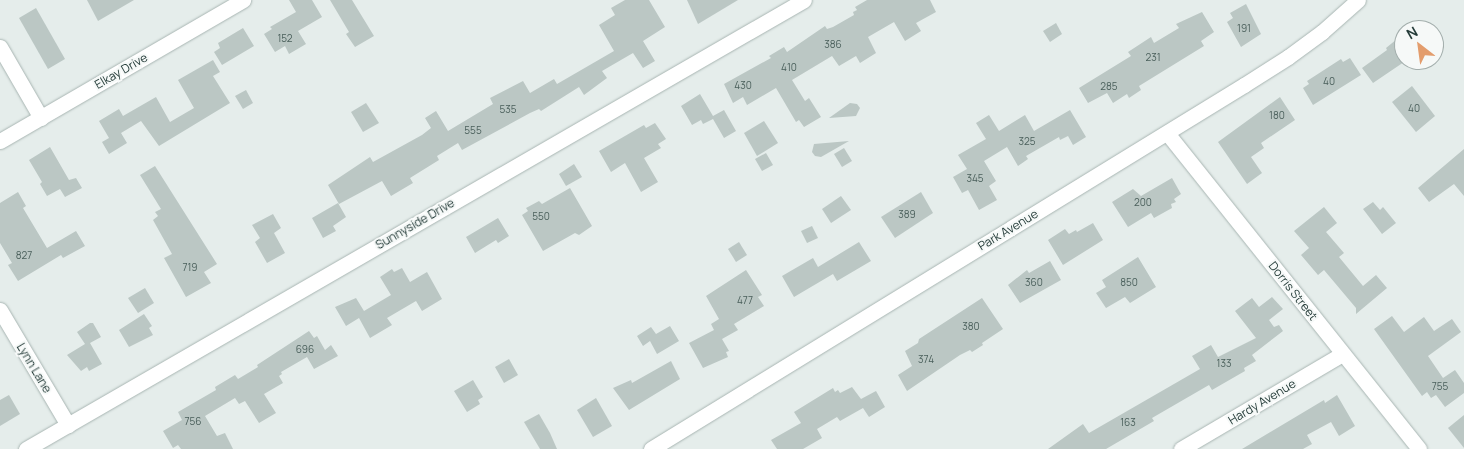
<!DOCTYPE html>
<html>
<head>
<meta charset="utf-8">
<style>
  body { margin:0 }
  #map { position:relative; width:1464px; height:449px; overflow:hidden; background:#e5edeb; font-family:Manrope,sans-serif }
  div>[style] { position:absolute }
  .building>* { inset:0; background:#bbc7c4 }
  .roads { filter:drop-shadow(0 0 1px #a8b5b2) drop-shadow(0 0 1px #a8b5b2) }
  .minor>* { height:15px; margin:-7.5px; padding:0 7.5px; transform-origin:7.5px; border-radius:7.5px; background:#fff }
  span { translate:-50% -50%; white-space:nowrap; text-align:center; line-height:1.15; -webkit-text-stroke:4px #f6f9f8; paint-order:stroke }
  .number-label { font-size:10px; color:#4b605c }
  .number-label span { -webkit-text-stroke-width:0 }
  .street-label { font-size:12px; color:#263d3a }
  .north { position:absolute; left:1394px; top:20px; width:50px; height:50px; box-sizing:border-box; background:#f6f9f8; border:1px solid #a3aeac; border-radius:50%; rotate:330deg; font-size:14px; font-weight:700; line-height:20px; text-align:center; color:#263d3a }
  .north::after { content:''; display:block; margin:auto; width:18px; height:22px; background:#e39d6d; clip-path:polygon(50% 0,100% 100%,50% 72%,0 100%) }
</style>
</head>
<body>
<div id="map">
  <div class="building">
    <i style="clip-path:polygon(87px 0,134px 0,98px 21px)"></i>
    <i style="clip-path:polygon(289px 0,312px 0,322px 17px,298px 31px,306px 44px,289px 54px,285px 46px,275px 52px,264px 34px,272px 29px,270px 27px,296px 12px)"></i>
    <i style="clip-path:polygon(330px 0,352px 0,374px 36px,355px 47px,346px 34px,349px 32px)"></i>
    <i style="clip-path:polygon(625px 0,649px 0,665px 27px,643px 41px,655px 61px,643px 68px,633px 53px,602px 71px,607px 78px,584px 95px,579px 87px,541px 111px,539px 109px,530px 113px,462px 150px,458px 143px,437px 156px,439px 160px,410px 178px,413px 183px,391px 196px,382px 181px,339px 204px,328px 185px,370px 157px,373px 162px,422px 135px,431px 128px,425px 118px,436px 111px,448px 131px,493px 104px,490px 98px,523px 81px,530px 93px,554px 79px,557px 84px,614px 51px,599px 25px,615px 15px,611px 8px)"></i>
    <i style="clip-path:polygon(687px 0,738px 0,698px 24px)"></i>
    <i style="clip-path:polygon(867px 0,930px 0,936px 12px,916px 23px,921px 31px,905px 41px,894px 22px,868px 37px,876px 53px,860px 63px,856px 56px,839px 66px,832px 56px,792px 80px,805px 101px,809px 98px,821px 117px,804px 127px,799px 120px,796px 122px,776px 88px,747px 105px,743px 97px,733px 103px,724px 84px,771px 58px,769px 56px,784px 47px,787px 52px,825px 26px,827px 29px,833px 27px,854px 15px,853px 12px,857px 10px,855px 7px)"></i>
    <i style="clip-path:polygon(1246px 4px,1261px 34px,1241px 47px,1227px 22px,1233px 18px,1230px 13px)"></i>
    <i style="clip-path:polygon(36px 8px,65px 59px,48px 69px,19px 18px)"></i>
    <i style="clip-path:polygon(1202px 12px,1214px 32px,1201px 41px,1204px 46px,1139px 86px,1141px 90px,1129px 98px,1127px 94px,1113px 103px,1107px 93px,1088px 103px,1079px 88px,1131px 56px,1128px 52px,1151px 37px,1154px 43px,1179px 28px,1176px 24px)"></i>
    <i style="clip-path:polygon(1056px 23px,1062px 34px,1050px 42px,1043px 31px)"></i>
    <i style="clip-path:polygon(243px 28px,254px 46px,222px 65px,214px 52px,220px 48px,218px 43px)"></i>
    <i style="clip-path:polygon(1397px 39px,1404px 49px,1404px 62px,1373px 83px,1362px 68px,1387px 50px,1386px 48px)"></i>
    <i style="clip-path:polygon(1350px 58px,1361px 75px,1313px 105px,1303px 88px,1309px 84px,1307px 81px,1341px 59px,1343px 62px)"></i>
    <i style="clip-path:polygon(213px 60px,220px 72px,213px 76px,230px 103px,159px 146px,141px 121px,121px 133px,127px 143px,109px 154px,102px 142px,109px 138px,99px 121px,119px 109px,123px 116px,156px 97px,170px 122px,194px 108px,178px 80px)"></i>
    <i style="clip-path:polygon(1412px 86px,1435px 116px,1416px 132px,1392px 102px)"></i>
    <i style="clip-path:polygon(246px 90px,253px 103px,243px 109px,235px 96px)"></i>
    <i style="clip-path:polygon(700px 94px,713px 116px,724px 110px,736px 131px,724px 138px,713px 119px,703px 124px,701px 120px,692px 125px,681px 106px)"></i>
    <i style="clip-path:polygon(1280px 97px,1295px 120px,1261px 143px,1264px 148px,1251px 157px,1262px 173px,1247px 184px,1218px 142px)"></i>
    <i style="clip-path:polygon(366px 103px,379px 123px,363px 132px,351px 112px)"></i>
    <i style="clip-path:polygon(850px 103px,857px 104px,860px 108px,856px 116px,829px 118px)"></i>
    <i style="clip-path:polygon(1070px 110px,1086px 137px,1073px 145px,1068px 136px,1060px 140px,1059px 137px,1026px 156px,1028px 159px,1018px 166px,1007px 147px,984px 161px,996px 181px,989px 186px,997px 200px,979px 210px,968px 190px,962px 193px,953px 177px,967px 169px,958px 155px,986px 139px,976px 123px,989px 115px,999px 131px,1025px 115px,1034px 131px)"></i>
    <i style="clip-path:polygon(764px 121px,778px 143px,757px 156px,744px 133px)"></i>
    <i style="clip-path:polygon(655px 123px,666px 139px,658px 144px,661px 148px,644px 158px,658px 182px,641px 192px,625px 163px,611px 172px,599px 151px,644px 125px,646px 128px)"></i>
    <i style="clip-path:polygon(849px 141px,821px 157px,815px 156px,812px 152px,814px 144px)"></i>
    <i style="clip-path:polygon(50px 147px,69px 180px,76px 178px,82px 188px,65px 197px,60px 189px,47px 196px,40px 184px,42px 182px,29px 160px)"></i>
    <i style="clip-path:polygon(844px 148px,852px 161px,842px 167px,834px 154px)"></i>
    <i style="clip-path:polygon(1464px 149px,1464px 196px,1454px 184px,1429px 202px,1418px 188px)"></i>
    <i style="clip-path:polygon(766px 153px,773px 165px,762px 171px,755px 159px)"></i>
    <i style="clip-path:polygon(574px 164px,582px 177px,566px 186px,559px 174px)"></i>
    <i style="clip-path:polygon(155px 166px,217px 264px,204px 272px,211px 283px,186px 297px,164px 258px,172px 254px,153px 220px,158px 216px,155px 212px,161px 209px,140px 175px)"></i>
    <i style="clip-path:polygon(1172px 178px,1181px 194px,1174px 199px,1176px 202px,1171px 204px,1172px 208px,1154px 218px,1151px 213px,1128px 227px,1112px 202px,1133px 189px,1141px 196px)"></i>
    <i style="clip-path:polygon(570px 188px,592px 226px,579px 235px,575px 233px,543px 251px,522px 215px,528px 211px,526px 208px,539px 201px,542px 204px)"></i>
    <i style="clip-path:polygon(18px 192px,26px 206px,23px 208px,47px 248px,76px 231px,85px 246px,63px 258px,61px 255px,18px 281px,8px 265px,12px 263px,0 243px,0 203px)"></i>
    <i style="clip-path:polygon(921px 192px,933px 213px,895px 238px,881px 217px)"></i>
    <i style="clip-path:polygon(841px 196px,851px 210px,831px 223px,822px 209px)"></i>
    <i style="clip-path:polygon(1373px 202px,1380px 210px,1383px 207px,1396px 223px,1382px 234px,1363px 209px)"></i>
    <i style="clip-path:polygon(338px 203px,346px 217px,333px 226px,336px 231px,323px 238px,312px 218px)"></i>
    <i style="clip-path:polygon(1324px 207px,1337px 223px,1326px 232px,1344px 253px,1339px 257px,1363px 286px,1376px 275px,1387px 288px,1356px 314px,1356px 308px,1324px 270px,1318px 275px,1301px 255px,1309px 248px,1294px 231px)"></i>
    <i style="clip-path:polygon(273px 214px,281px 228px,274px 233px,285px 253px,267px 263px,255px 242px,260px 238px,252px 225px)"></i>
    <i style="clip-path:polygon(498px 218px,509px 236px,498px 243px,496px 240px,475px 253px,466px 237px)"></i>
    <i style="clip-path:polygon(1093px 223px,1103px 240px,1063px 265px,1048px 240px,1065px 229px,1069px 234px,1076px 230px,1077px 232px)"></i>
    <i style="clip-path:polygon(812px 226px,818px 238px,807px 243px,801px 231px)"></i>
    <i style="clip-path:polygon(739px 242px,747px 255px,736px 262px,728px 249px)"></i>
    <i style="clip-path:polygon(859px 242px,871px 261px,837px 281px,833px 274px,794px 297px,782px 276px,813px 258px,818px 267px)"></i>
    <i style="clip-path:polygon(1138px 257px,1156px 287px,1130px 303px,1125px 297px,1106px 308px,1096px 293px,1106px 287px,1102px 280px)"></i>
    <i style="clip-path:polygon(1050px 261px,1061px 280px,1020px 303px,1008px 285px,1027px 270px,1029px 273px)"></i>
    <i style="clip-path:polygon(402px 268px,410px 282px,427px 272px,442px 299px,422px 311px,416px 301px,387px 318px,392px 325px,370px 338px,359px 318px,346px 326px,335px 307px,356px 298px,364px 311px,391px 295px,380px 277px,392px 269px,394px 272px)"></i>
    <i style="clip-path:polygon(746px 270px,762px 295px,758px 297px,764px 306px,734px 324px,738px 330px,722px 339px,729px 351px,726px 352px,728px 357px,703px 368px,689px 343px,714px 330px,711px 324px,719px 319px,706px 296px)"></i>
    <i style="clip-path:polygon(145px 288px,154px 303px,138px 313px,128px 298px)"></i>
    <i style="clip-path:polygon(1272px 297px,1283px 309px,1269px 320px,1274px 327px,1279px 325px,1283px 331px,1252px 355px,1256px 361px,1244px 368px,1245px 371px,1212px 390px,1209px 385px,1152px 418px,1154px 421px,1106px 449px,1048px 449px,1083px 424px,1089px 433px,1200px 369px,1192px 356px,1211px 345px,1218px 357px,1256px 338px,1235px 311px,1252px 298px,1259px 307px)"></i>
    <i style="clip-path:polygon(982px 298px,1003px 329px,982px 343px,983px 345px,972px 352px,970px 350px,960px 355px,907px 391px,898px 375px,912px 366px,905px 351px,918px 343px,919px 339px)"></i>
    <i style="clip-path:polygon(144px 314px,152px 326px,149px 328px,153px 335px,129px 347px,119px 330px)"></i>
    <i style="clip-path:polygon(1392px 316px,1404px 332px,1424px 317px,1434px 331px,1452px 319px,1461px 332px,1428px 356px,1443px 378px,1455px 370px,1464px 383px,1464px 393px,1445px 407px,1436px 395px,1431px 398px,1427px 392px,1422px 396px,1374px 329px)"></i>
    <i style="clip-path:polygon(90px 323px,93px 323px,101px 337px,90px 343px,102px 364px,89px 371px,87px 367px,81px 371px,67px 355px,85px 344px,77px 332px)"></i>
    <i style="clip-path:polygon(670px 326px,679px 341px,657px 354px,650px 341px,643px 346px,637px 336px,651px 327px,656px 334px)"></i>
    <i style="clip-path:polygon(309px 331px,314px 338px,317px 336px,325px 350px,331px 345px,338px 356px,314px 369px,307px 357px,281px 372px,282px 374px,279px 376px,283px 383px,264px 394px,276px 413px,259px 423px,245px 401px,239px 404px,235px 398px,205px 416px,217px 436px,225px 433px,233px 449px,181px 449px,178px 445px,173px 448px,163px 431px,182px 420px,178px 412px,216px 390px,215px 387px,235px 375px,238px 379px,258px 367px,257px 365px)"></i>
    <i style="clip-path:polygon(509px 359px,518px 375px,504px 383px,495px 367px)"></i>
    <i style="clip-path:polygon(671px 361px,680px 379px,629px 410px,613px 388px,631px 380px,632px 383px)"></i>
    <i style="clip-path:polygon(473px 380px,483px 397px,478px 400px,480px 404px,467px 412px,454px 391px)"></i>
    <i style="clip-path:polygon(852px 387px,861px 399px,876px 391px,885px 407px,869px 417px,863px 408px,840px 421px,837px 417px,817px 429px,822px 438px,803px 449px,777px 449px,771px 440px,801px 423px,794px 412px,833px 388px,835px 392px,838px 390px,840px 393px)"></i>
    <i style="clip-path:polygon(9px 395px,20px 414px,0 426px,0 400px)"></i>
    <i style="clip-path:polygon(1337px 395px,1355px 426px,1339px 436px,1331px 422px,1307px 435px,1312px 444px,1303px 449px,1242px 449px,1324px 400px,1325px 403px)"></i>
    <i style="clip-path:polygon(596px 398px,612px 426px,593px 437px,577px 410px)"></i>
    <i style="clip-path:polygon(539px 414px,550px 433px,557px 449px,540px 449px,524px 422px)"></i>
    <i style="clip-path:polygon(1464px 415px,1464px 448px,1448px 428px)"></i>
  </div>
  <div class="roads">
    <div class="minor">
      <i style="left:0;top:47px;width:82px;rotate:60deg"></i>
      <i style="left:1167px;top:133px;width:404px;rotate:51.4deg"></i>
      <i style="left:0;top:141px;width:281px;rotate:-30.1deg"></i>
      <i style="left:0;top:310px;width:134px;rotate:59.4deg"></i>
      <i style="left:26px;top:449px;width:898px;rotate:-29.99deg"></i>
      <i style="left:651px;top:449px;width:696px;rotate:-31.54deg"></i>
      <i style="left:1244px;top:85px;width:52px;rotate:-32.5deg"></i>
      <i style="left:1288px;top:57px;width:42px;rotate:-36.3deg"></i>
      <i style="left:1322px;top:32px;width:48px;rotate:-41.6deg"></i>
      <i style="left:1181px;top:449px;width:187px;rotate:-30.5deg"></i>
    </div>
  </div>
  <div class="number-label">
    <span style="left:1244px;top:29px">191</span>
    <span style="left:285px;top:39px">152</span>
    <span style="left:833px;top:45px">386</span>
    <span style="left:1153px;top:58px">231</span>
    <span style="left:789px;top:68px">410</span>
    <span style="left:1329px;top:82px">40</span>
    <span style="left:743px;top:86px">430</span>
    <span style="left:1109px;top:87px">285</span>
    <span style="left:1414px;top:109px">40</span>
    <span style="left:508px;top:110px">535</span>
    <span style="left:1277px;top:116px">180</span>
    <span style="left:473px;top:131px">555</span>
    <span style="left:1027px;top:142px">325</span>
    <span style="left:975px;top:179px">345</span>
    <span style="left:1143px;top:203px">200</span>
    <span style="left:907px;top:215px">389</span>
    <span style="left:541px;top:217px">550</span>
    <span style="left:24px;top:256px">827</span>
    <span style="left:190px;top:268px">719</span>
    <span style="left:1034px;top:283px">360</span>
    <span style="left:1129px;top:283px">850</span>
    <span style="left:745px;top:301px">477</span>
    <span style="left:971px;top:327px">380</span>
    <span style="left:305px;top:350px">696</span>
    <span style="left:926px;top:360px">374</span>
    <span style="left:1224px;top:364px">133</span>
    <span style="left:1440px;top:387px">755</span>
    <span style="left:193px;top:422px">756</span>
    <span style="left:1128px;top:423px">163</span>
  </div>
  <div class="street-label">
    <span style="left:121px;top:71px;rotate:-30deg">Elkay Drive</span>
    <span style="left:415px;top:224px;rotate:-30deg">Sunnyside Drive</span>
    <span style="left:1008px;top:230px;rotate:-31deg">Park Avenue</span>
    <span style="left:1293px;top:291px;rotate:52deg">Dorris Street</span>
    <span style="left:34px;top:368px;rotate:59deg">Lynn Lane</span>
    <span style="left:1262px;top:402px;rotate:-31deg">Hardy Avenue</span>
  </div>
  <div class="north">N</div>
</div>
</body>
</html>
